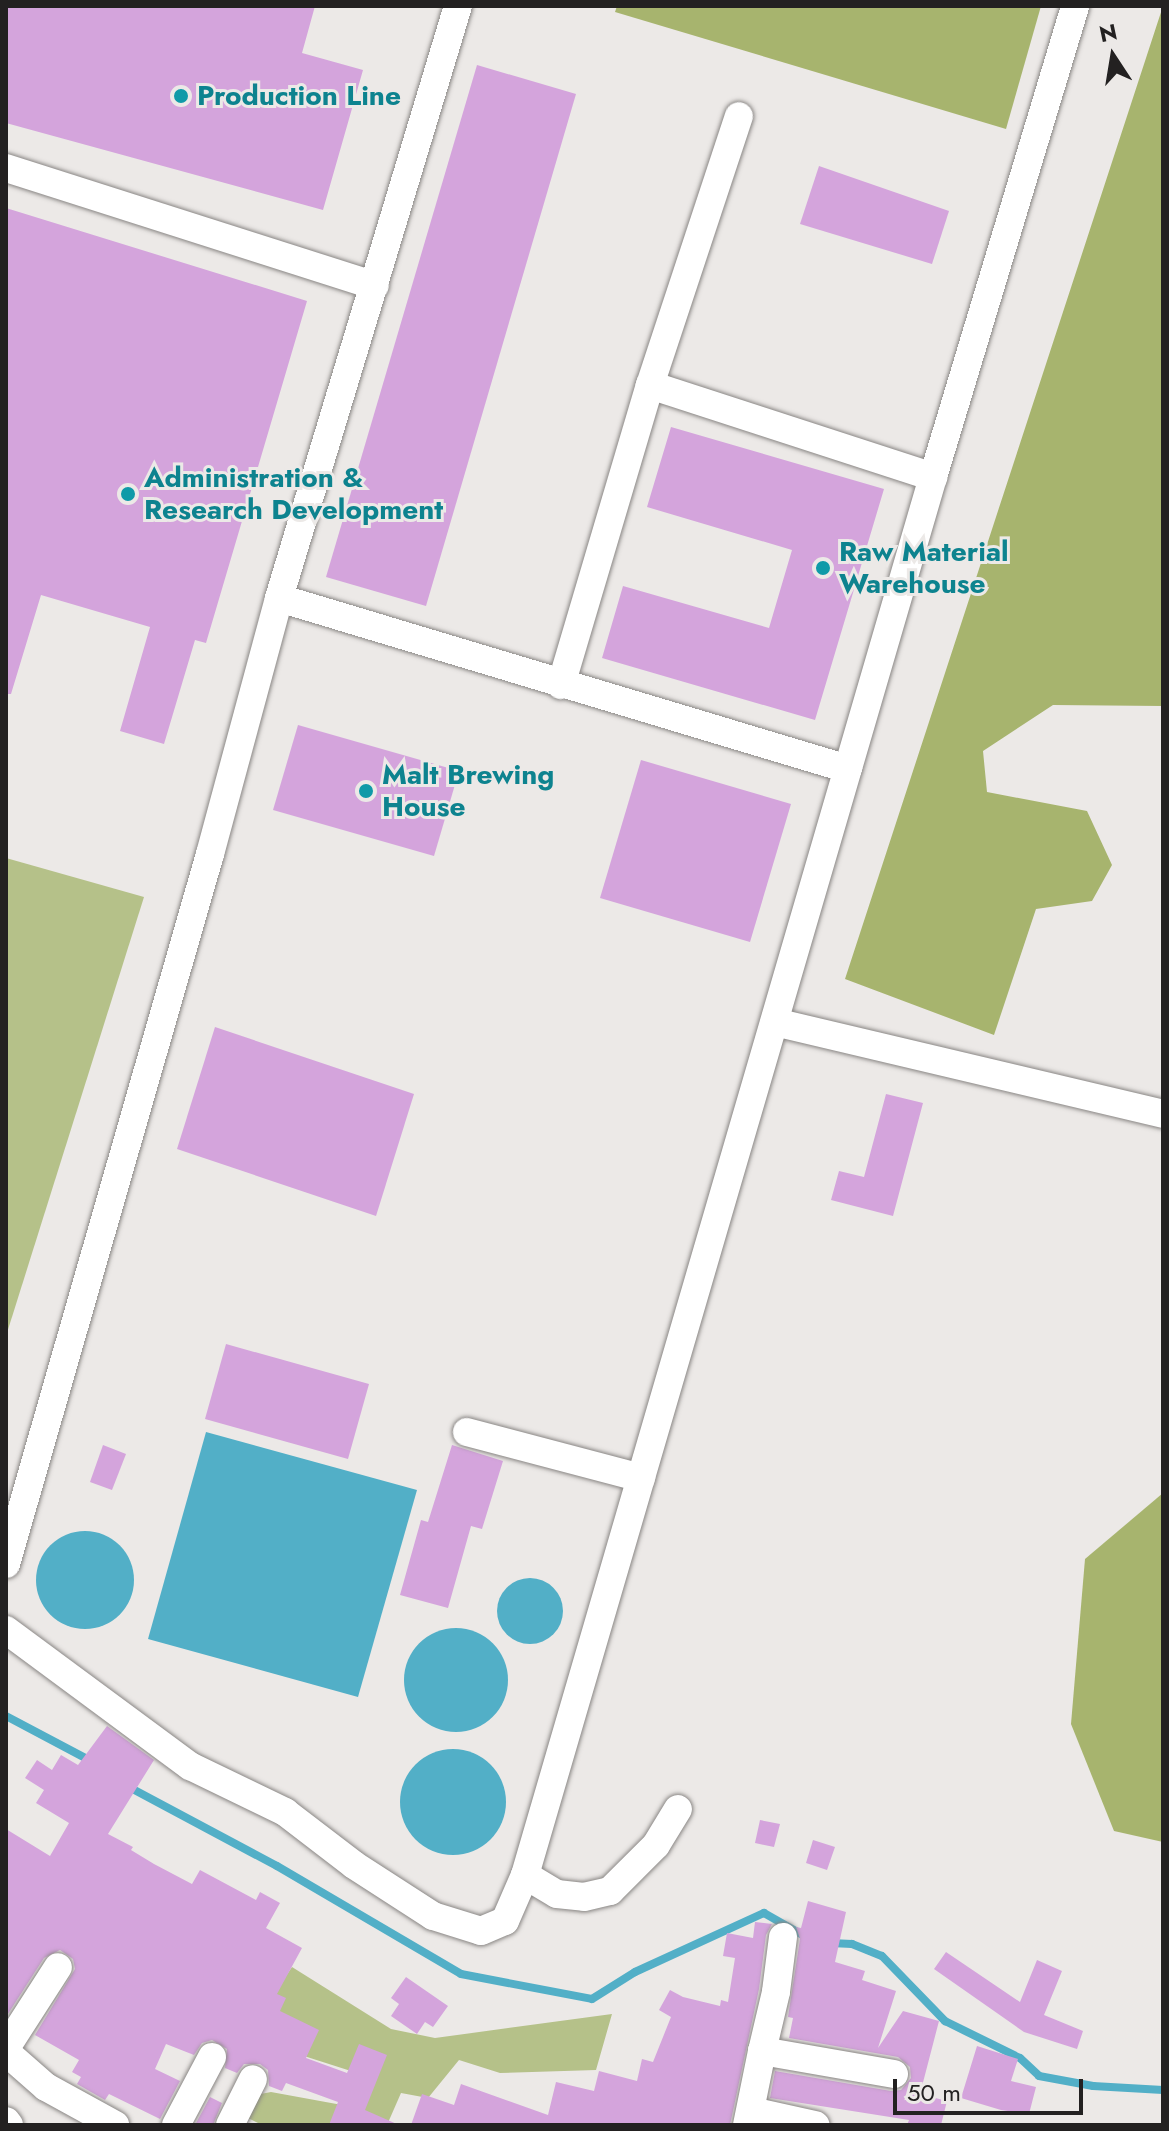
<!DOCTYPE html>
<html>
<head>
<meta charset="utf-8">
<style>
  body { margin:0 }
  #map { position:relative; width:1169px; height:2131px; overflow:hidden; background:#ece9e7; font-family:Jost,sans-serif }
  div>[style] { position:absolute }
  .green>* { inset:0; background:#b5c189 }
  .forest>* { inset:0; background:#a7b46e }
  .water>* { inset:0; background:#52afc7 }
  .round { border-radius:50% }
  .stream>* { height:8px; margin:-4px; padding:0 4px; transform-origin:4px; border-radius:4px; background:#52afc7 }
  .building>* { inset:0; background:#d4a4dc }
  .roads { filter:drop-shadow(0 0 2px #898684) drop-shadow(0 0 2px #898684) }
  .minor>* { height:28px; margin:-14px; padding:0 14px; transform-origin:14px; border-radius:14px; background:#fff }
  .dots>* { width:22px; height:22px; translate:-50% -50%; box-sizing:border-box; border:4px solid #ece9e7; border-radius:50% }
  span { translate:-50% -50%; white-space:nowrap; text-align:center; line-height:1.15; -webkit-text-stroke:6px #ece9e7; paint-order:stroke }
  .culture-label { font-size:28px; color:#0d838f; font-weight:700 }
  .left { translate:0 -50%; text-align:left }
  .frame { position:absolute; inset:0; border:8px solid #232121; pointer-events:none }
  .north { position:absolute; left:1073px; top:16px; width:80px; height:80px; -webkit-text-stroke:6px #ece9e7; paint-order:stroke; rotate:348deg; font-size:22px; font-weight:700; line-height:32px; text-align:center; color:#232121 }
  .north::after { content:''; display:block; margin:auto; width:28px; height:36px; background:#232121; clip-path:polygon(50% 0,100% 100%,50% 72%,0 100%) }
  .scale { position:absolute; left:893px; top:2079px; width:190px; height:36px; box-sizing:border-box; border:4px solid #232121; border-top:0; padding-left:10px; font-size:24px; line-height:28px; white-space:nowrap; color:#232121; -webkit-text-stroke:6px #ece9e7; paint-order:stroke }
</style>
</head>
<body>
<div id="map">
  <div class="green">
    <i style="clip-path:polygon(6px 858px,144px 897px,6px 1336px)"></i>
    <i style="clip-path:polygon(292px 1967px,391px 2029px,435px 2038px,612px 2014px,596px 2070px,500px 2073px,459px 2060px,428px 2098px,401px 2093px,387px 2125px,262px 2125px,238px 2113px,244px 2097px,271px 2092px,342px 2105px,354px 2072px,245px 2037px)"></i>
  </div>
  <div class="forest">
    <i style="clip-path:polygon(617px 6px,1041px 6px,1006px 129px,615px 12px)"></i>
    <i style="clip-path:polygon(1163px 6px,1163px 706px,1053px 705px,983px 751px,987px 792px,1087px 811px,1112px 865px,1092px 901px,1036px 909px,994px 1035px,845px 979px)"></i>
    <i style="clip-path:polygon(1163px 1493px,1163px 1842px,1114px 1831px,1071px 1724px,1085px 1559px)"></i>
  </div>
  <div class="water">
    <i style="clip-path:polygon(206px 1432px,417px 1490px,358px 1697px,148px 1639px)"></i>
    <i class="round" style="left:36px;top:1531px;width:98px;height:98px"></i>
    <i class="round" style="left:497px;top:1578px;width:66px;height:66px"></i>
    <i class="round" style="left:404px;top:1628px;width:104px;height:104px"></i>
    <i class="round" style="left:400px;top:1749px;width:106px;height:106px"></i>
  </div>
  <div class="stream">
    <i style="left:6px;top:1716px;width:98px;rotate:27.9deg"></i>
    <i style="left:127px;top:1786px;width:170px;rotate:28.1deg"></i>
    <i style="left:277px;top:1866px;width:213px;rotate:30.4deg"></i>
    <i style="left:461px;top:1974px;width:133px;rotate:10.8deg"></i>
    <i style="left:592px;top:1999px;width:51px;rotate:-32.1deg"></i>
    <i style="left:635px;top:1972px;width:142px;rotate:-24.6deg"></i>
    <i style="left:764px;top:1913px;width:48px;rotate:29.7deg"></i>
    <i style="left:831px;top:1943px;width:21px;rotate:3deg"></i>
    <i style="left:852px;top:1944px;width:32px;rotate:22deg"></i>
    <i style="left:882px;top:1956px;width:91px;rotate:45.9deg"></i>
    <i style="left:945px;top:2021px;width:84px;rotate:26.3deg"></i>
    <i style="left:1020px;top:2058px;width:26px;rotate:43deg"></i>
    <i style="left:1039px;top:2076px;width:55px;rotate:10.5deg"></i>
    <i style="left:1093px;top:2086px;width:70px;rotate:3.3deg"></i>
  </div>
  <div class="building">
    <i style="clip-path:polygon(6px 6px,315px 6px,302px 53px,363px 70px,323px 210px,6px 123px)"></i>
    <i style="clip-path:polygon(477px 65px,576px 94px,426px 606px,326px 577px)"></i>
    <i style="clip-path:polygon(819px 166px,949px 211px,932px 264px,800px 224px)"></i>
    <i style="clip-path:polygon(6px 208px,307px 301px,206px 643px,195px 640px,164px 744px,120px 731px,150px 627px,41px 595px,11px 694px,6px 694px)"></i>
    <i style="clip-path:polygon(671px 427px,884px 489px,815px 720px,602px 658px,623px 586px,769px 628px,792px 550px,647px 507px)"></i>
    <i style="clip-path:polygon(298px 725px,459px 771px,434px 856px,273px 810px)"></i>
    <i style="clip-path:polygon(641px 760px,791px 804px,750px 942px,600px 898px)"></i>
    <i style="clip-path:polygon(215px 1027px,414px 1094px,376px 1216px,177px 1149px)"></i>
    <i style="clip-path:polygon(886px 1094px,923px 1103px,893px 1216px,831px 1200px,839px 1171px,864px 1177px)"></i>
    <i style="clip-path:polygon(226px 1344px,369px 1384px,348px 1459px,205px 1419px)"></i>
    <i style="clip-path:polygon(103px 1445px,126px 1454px,112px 1490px,90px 1482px)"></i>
    <i style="clip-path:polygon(452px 1445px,503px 1461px,482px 1529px,471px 1526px,448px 1608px,400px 1595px,421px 1520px,428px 1522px)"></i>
    <i style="clip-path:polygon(107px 1726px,154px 1760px,108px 1834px,133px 1847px,131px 1850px,154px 1864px,192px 1884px,200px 1870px,256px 1900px,260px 1892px,280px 1903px,266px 1928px,302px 1948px,277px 1994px,286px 1998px,280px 2011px,319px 2030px,306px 2058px,347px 2073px,359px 2044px,387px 2055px,365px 2110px,399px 2125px,329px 2125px,338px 2102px,286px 2083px,282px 2091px,269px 2086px,268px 2070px,260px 2064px,244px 2064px,237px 2073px,225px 2068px,227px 2049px,212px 2040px,202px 2043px,194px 2055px,166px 2044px,155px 2069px,180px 2081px,160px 2119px,109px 2094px,105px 2100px,77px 2084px,81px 2077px,72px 2072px,79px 2060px,35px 2035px,75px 1969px,73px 1959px,60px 1950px,44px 1958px,6px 2017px,6px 1829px,50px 1856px,69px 1823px,36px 1803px,44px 1790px,25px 1778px,37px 1760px,52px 1770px,61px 1755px,78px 1765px)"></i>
    <i style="clip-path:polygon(760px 1820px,780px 1824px,774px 1847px,755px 1843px)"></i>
    <i style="clip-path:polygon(813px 1840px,835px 1847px,827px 1870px,806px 1863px)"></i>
    <i style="clip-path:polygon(808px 1901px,846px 1912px,835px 1962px,865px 1971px,862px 1980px,896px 1991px,878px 2048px,903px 2011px,939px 2021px,920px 2094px,947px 2101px,941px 2125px,907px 2125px,909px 2120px,770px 2098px,775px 2071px,891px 2091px,901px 2090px,911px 2078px,910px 2067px,898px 2057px,789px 2038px,793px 2018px,788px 2017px,800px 1939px,796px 1927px,801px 1928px)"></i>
    <i style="clip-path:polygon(755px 1922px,772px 1924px,766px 1935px,759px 1989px,730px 2125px,411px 2125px,422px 2094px,454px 2105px,461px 2084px,548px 2115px,556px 2082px,594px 2091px,599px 2071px,637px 2081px,642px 2059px,653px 2062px,671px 2017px,659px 2010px,670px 1990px,683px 1997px,720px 2006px,721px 2000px,728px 2002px,735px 1958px,723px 1956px,727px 1933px,753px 1938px)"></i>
    <i style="clip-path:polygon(946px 1952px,1020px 2002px,1037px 1960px,1062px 1971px,1044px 2015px,1083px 2031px,1077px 2049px,1024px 2032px,934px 1969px)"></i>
    <i style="clip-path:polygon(406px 1977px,448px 2006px,433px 2027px,425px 2022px,417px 2034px,391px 2016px,399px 2004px,391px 1998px)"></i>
    <i style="clip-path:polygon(977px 2046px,1018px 2059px,1011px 2081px,1036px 2087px,1029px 2114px,1001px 2110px,961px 2098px)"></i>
    <i style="clip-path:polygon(210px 2097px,222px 2103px,213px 2125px,195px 2125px)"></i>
  </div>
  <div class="roads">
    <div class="minor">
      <i style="left:6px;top:168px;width:387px;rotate:17.7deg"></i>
      <i style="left:650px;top:385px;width:298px;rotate:18deg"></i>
      <i style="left:279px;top:598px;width:594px;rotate:16.73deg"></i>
      <i style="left:561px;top:685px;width:313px;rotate:-73.5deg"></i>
      <i style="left:650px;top:385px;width:283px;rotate:-71.7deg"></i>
      <i style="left:775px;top:1022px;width:399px;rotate:13.3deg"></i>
      <i style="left:467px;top:1432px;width:180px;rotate:14.8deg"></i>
      <i style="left:6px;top:1564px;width:739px;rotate:-73.97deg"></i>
      <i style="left:210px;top:854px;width:265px;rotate:-74.9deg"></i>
      <i style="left:279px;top:598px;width:618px;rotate:-73.18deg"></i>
      <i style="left:6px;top:1630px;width:229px;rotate:36.5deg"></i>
      <i style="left:190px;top:1766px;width:106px;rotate:25.8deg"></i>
      <i style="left:285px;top:1812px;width:87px;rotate:37.5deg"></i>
      <i style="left:354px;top:1865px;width:94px;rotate:32.8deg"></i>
      <i style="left:433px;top:1916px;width:50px;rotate:17.4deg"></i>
      <i style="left:481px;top:1931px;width:26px;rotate:-23deg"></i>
      <i style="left:505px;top:1921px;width:50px;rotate:-66.5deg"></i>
      <i style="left:525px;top:1875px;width:1456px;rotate:-73.73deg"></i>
      <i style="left:933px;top:477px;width:492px;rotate:-73.2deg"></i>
      <i style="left:525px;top:1875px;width:37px;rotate:31deg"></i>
      <i style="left:557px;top:1894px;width:27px;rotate:6deg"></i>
      <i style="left:584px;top:1897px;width:27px;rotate:-13deg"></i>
      <i style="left:610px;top:1891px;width:65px;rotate:-45deg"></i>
      <i style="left:656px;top:1845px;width:42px;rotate:-58.6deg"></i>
      <i style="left:783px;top:1937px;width:55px;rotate:97.3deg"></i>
      <i style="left:776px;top:1992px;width:61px;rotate:103.3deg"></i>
      <i style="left:762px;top:2051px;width:134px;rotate:9.9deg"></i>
      <i style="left:6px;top:2048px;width:96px;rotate:-57.3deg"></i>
      <i style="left:6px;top:2052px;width:53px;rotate:41.2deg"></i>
      <i style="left:46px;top:2087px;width:79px;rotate:28.8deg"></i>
      <i style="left:751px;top:2111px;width:66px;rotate:12.3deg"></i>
      <i style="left:6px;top:2121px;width:5px;rotate:53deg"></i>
      <i style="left:176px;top:2125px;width:77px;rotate:-62.1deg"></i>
      <i style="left:230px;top:2125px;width:51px;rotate:-63.4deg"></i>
      <i style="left:747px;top:2125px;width:76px;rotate:-78.5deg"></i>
    </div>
  </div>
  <div class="dots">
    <i style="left:181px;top:96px;background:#0f9aa8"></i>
    <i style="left:128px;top:494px;background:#0f9aa8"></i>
    <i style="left:823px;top:568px;background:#0f9aa8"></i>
    <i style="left:366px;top:791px;background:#0f9aa8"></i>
  </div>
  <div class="culture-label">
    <span class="left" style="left:197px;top:96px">Production Line</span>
    <span class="left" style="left:144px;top:494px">Administration &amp;<br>Research Development</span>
    <span class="left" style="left:839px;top:568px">Raw Material<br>Warehouse</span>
    <span class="left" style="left:382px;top:791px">Malt Brewing<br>House</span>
  </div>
  <div class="frame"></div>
  <div class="north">N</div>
  <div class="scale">50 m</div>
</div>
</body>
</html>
